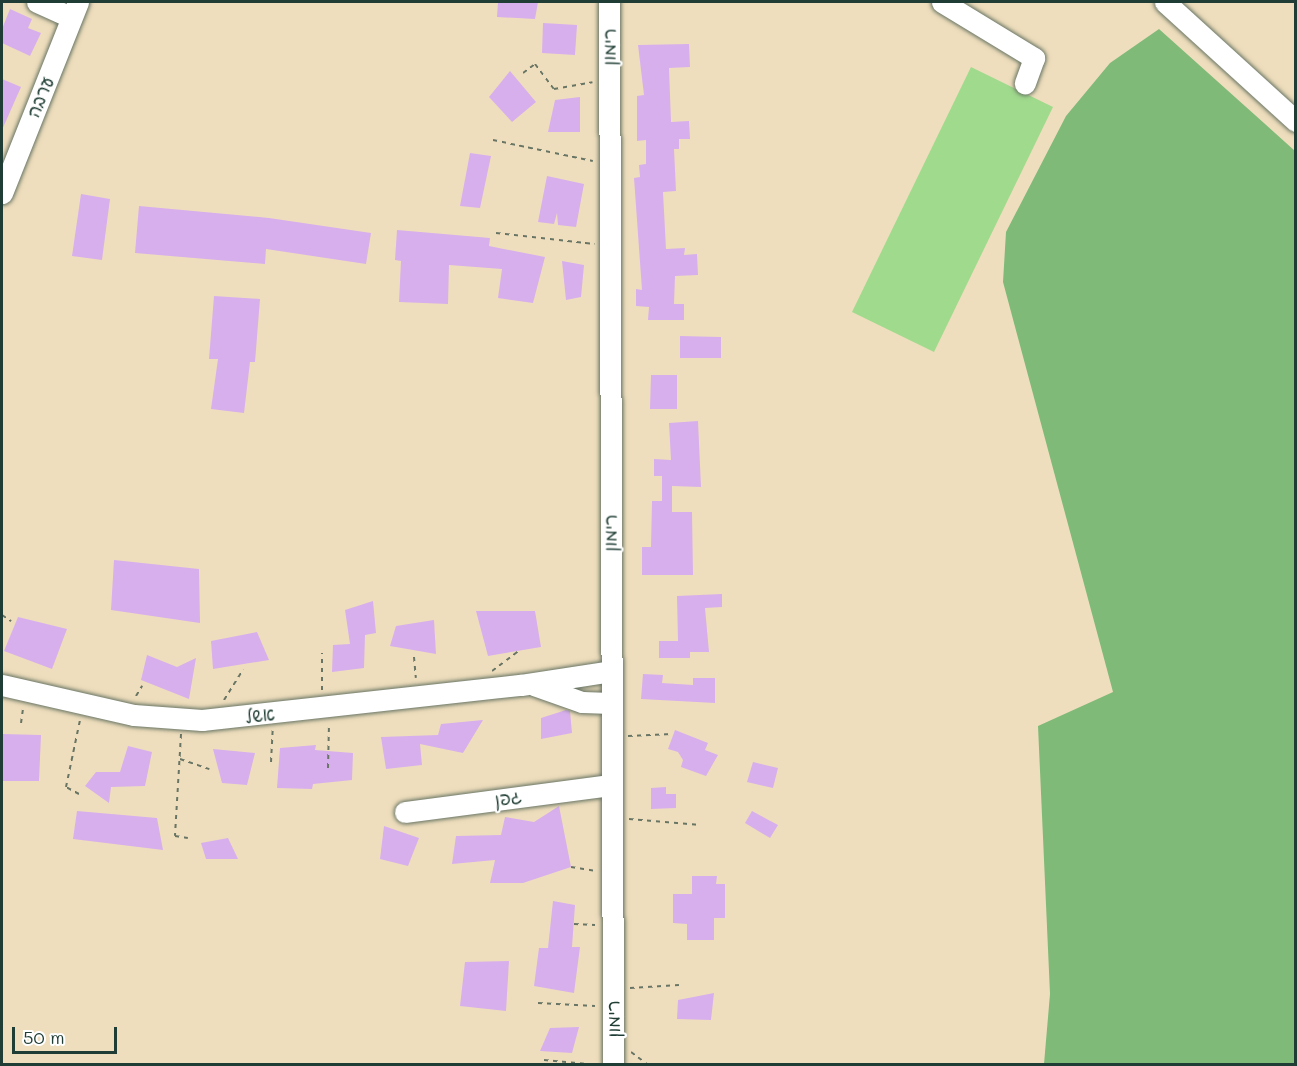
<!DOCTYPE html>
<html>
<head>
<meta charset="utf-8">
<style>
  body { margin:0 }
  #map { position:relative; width:1297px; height:1066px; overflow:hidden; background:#efdebd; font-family:Mali,"Playpen Sans Hebrew",sans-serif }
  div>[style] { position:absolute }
  .green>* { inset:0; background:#a0da8d }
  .forest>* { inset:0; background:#80ba78 }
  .building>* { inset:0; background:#d7afed }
  .path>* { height:2px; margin-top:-1px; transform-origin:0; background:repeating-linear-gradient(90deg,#687564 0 4.5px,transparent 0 9px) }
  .roads { filter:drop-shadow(0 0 2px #687564) drop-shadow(0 0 2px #687564) }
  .minor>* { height:21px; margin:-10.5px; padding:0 10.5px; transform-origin:10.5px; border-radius:10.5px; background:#fff }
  span { translate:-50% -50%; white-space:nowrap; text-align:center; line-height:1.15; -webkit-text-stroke:4.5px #fff; paint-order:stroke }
  .street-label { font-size:18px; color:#1f3d34 }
  .frame { position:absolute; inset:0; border:3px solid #1f3d34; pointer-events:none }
  .scale { position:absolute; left:12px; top:1027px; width:105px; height:27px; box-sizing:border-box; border:3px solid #1f3d34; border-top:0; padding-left:8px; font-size:18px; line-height:21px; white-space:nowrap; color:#1f3d34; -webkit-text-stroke:4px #fff; paint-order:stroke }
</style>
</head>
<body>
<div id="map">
  <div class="green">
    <i style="clip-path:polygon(971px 67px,1053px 107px,934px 352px,852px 312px)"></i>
  </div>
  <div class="forest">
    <i style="clip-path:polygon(1159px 29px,1295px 151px,1295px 1064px,1044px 1064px,1050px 994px,1038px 726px,1113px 692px,1003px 282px,1006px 232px,1066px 116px,1110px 63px)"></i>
  </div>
  <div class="building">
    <i style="clip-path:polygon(498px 2px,538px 2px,535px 19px,497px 17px)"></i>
    <i style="clip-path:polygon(10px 9px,32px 19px,28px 28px,41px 33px,30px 56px,2px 43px,2px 29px)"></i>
    <i style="clip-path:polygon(543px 23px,577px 25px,575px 55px,542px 53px)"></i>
    <i style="clip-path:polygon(689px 44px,690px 67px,669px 68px,671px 122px,689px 121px,690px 139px,679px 139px,679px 149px,674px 149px,676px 191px,663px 192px,666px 249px,685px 248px,684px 255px,697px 254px,698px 275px,675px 276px,674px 304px,684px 304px,684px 320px,648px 320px,649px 307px,636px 306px,636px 289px,642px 290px,634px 178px,640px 177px,639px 165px,646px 164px,646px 140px,637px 141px,637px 96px,644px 95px,638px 45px)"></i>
    <i style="clip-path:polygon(510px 71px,536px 102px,512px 122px,489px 97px)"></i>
    <i style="clip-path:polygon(2px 79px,21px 87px,2px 130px)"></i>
    <i style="clip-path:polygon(580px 97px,580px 132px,548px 132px,555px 100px)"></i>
    <i style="clip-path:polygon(470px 153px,491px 156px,480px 208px,460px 206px)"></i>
    <i style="clip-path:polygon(547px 176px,584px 184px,576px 227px,558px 225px,557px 213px,554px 224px,538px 222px)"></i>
    <i style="clip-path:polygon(81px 194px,110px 199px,102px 260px,72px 256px)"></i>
    <i style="clip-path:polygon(139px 206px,269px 218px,371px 233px,366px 264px,266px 249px,265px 264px,135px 253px)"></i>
    <i style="clip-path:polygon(397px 230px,490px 238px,489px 246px,545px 257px,533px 303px,498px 298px,502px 269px,449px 265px,448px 304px,399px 302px,401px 261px,395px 260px)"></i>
    <i style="clip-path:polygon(562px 261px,584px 265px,581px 297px,566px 300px)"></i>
    <i style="clip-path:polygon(214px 296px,260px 299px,255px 362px,250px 362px,244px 413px,211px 409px,218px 359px,209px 359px)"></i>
    <i style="clip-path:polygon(680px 336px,721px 337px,721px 358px,680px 358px)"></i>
    <i style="clip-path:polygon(651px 375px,677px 375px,677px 409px,650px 409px)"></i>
    <i style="clip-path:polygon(698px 421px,701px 487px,672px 486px,672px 512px,692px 512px,693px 575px,642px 575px,642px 547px,651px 547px,652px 501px,662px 501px,662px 476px,654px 476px,654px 459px,671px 460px,669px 423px)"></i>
    <i style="clip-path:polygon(114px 560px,199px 569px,200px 623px,111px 610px)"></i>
    <i style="clip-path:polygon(722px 594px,722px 607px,705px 608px,709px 652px,690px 652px,690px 658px,659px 658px,659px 641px,678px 641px,677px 596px)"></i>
    <i style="clip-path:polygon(373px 601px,376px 633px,365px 635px,364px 668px,332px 672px,333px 645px,350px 644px,345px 610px)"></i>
    <i style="clip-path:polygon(476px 611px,535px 611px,541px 647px,488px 656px)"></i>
    <i style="clip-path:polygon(18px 617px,67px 629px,52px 669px,4px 651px)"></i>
    <i style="clip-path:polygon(434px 620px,436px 654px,390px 646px,396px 626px)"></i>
    <i style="clip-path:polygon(257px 632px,269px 660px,213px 669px,211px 641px)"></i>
    <i style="clip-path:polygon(147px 655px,177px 667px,196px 658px,189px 699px,141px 680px)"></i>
    <i style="clip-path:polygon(643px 674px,663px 675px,662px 683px,693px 685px,693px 678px,715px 678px,715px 703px,641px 699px)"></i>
    <i style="clip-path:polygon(566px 710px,570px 711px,572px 733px,541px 739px,541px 718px)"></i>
    <i style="clip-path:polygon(483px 720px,463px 753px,420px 744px,422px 765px,386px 769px,381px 737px,438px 735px,441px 724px)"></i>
    <i style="clip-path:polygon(675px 730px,708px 743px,705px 750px,718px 755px,706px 776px,681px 767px,683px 760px,678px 752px,668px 749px)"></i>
    <i style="clip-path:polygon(2px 734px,41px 735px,39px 781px,2px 781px)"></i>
    <i style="clip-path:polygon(316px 745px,315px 750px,353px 753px,352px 780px,313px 784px,312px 789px,277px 788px,280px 748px)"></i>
    <i style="clip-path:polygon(128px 746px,152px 752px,145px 786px,111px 787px,109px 803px,85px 786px,96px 772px,120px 772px)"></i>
    <i style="clip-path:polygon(213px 749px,255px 753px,247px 785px,222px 783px)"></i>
    <i style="clip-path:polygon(753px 762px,778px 768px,773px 788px,747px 782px)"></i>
    <i style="clip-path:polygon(666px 787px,666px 794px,676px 794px,676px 808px,651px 809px,651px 788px)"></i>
    <i style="clip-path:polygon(559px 806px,571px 867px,523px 883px,490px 883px,495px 860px,452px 864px,456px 836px,501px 835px,505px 817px,534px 822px)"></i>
    <i style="clip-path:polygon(77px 811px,157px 818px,163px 850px,73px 839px)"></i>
    <i style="clip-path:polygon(752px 811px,778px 825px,770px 838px,745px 823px)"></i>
    <i style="clip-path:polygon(384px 826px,419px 838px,408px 866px,380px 859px)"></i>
    <i style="clip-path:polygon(228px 838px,238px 859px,206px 859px,201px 843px)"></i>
    <i style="clip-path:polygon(692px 876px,717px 876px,716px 884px,725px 884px,725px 918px,714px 918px,714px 940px,687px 940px,687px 924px,673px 923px,673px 894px,692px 894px)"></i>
    <i style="clip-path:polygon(553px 901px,575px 905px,572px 947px,580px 947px,574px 993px,534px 986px,539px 948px,548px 948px)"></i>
    <i style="clip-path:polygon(509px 961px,506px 1011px,460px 1006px,465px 962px)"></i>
    <i style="clip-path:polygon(714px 993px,711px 1020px,677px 1019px,678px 1000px)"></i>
    <i style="clip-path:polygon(579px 1027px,572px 1053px,540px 1051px,550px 1028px)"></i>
  </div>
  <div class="path">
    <i style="left:523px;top:73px;width:15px;rotate:-37deg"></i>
    <i style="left:535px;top:64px;width:31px;rotate:53deg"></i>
    <i style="left:554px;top:89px;width:39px;rotate:-10deg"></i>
    <i style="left:493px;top:140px;width:102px;rotate:11.9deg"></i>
    <i style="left:496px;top:233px;width:99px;rotate:6.4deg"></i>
    <i style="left:2px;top:615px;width:11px;rotate:34deg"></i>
    <i style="left:414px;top:657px;width:21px;rotate:85deg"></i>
    <i style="left:492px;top:671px;width:34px;rotate:-37deg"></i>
    <i style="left:322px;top:690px;width:37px;rotate:-90deg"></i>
    <i style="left:136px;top:696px;width:12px;rotate:-59deg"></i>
    <i style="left:224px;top:700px;width:36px;rotate:-58deg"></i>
    <i style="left:21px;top:723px;width:14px;rotate:-82deg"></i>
    <i style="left:181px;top:734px;width:102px;rotate:93.4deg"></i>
    <i style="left:175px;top:836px;width:13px;rotate:9deg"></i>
    <i style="left:628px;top:736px;width:44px;rotate:-2.6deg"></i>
    <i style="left:180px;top:759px;width:31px;rotate:19deg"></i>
    <i style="left:271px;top:762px;width:34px;rotate:-87deg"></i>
    <i style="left:328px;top:768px;width:45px;rotate:-88.7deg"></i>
    <i style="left:79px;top:794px;width:15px;rotate:-152deg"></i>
    <i style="left:66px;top:787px;width:68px;rotate:-78.2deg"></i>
    <i style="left:629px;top:819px;width:72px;rotate:4.8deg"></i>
    <i style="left:571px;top:867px;width:24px;rotate:9deg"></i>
    <i style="left:574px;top:924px;width:21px;rotate:3deg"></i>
    <i style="left:630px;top:988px;width:49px;rotate:-3.5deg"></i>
    <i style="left:538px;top:1003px;width:57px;rotate:3deg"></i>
    <i style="left:631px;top:1052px;width:20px;rotate:37deg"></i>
    <i style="left:544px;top:1060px;width:44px;rotate:5.2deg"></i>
  </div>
  <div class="roads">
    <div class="minor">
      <i style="left:37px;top:2px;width:37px;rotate:24deg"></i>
      <i style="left:609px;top:2px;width:1062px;rotate:89.78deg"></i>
      <i style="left:942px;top:2px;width:108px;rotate:31.3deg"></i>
      <i style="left:1034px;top:58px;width:27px;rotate:110deg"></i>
      <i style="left:1165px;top:2px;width:177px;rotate:42.3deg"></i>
      <i style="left:2px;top:193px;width:206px;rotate:-68.3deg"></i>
      <i style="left:2px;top:685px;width:135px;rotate:12.8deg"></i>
      <i style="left:134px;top:715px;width:68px;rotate:4.2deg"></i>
      <i style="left:202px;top:720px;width:321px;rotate:-6.3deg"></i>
      <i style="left:521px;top:685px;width:91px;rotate:-8.8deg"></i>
      <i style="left:534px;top:685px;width:51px;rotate:19.5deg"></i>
      <i style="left:582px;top:702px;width:29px;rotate:2deg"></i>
      <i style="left:405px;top:812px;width:208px;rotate:-7.5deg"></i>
    </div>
  </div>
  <div class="street-label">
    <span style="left:609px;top:47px;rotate:-90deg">רימון</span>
    <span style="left:40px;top:97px;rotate:-68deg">ערבה</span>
    <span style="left:610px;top:533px;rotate:-90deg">רימון</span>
    <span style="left:260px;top:715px;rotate:-6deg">אשל</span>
    <span style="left:508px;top:798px;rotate:-8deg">גפן</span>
    <span style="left:613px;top:1019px;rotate:-91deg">רימון</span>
  </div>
  <div class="frame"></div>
  <div class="scale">50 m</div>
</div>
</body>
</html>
